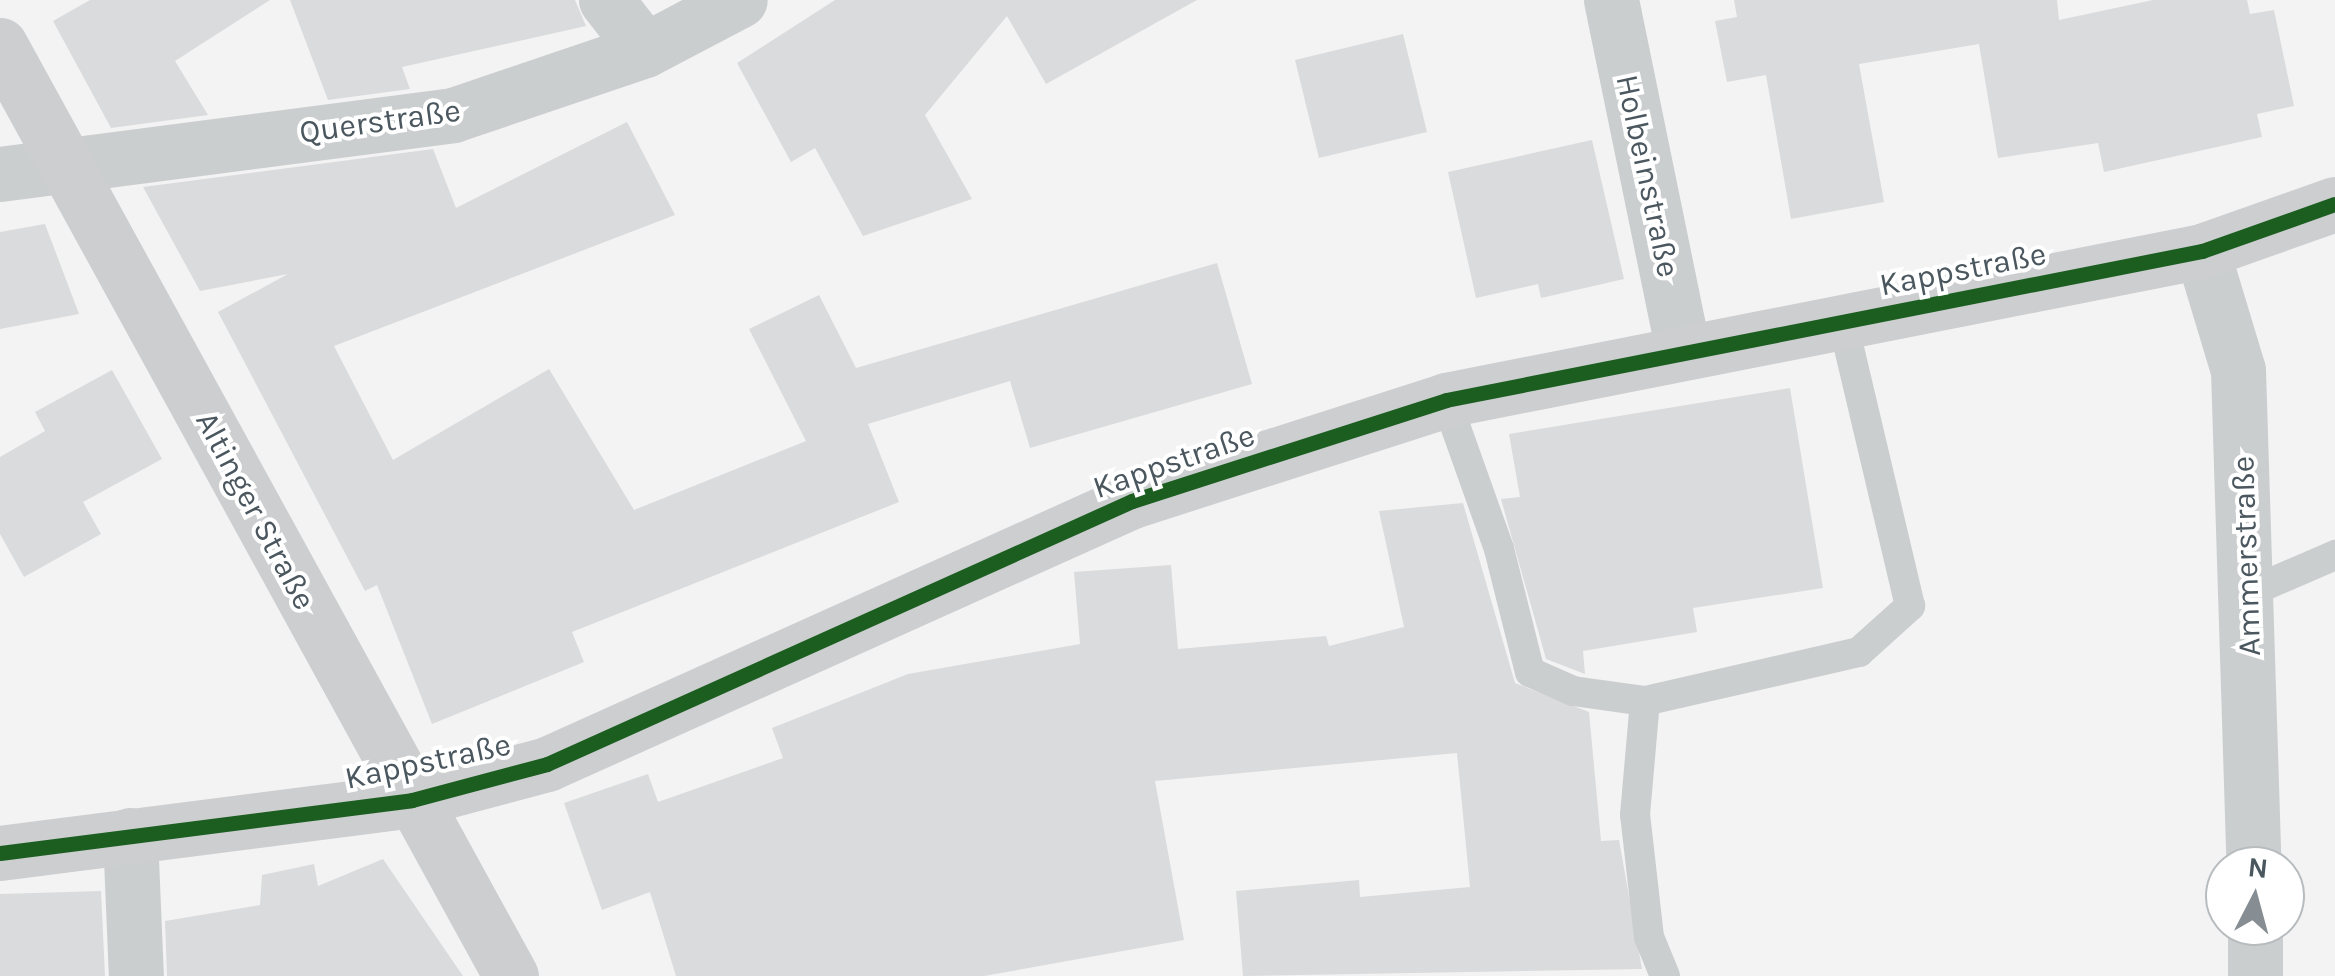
<!DOCTYPE html>
<html>
<head>
<meta charset="utf-8">
<style>
  body { margin:0 }
  #map { position:relative; width:2335px; height:976px; overflow:hidden; background:#f4f3f3; font-family:Karla,sans-serif }
  div>[style] { position:absolute }
  .building>* { inset:0; background:#dadbdc }
  .lane>* { height:30px; margin:-15px; padding:0 15px; transform-origin:15px; border-radius:15px; background:#cbcecf }
  .street>* { height:55px; margin:-27.5px; padding:0 27.5px; transform-origin:27.5px; border-radius:27.5px; background:#cbcecf }
  .secondary>* { height:55px; margin:-27.5px; padding:0 27.5px; transform-origin:27.5px; border-radius:27.5px; background:#ccced0 }
  .cycleway>* { height:15px; margin:-7.5px; padding:0 7.5px; transform-origin:7.5px; border-radius:7.5px; background:#1b5e20 }
  span { translate:-50% -50%; white-space:nowrap; text-align:center; line-height:1.15; -webkit-text-stroke:8px #fff; paint-order:stroke }
  .street-label { font-size:32px; color:#4b575f }
  .north { position:absolute; left:2205px; top:846px; width:100px; height:100px; box-sizing:border-box; background:#fff; border:2px solid #b7bcbf; border-radius:50%; rotate:6deg; font-size:28px; font-weight:700; line-height:40px; text-align:center; color:#4b575f }
  .north::after { content:''; display:block; margin:auto; width:35px; height:45px; background:#868e93; clip-path:polygon(50% 0,100% 100%,50% 72%,0 100%) }
</style>
</head>
<body>
<div id="map">
  <div class="building">
    <i style="clip-path:polygon(90px 0,270px 0,175px 61px,208px 115px,111px 128px,53px 21px)"></i>
    <i style="clip-path:polygon(290px 0,575px 0,586px 26px,402px 67px,410px 89px,328px 100px)"></i>
    <i style="clip-path:polygon(835px 0,1197px 0,1046px 84px,1007px 16px,925px 115px,972px 199px,863px 236px,815px 148px,791px 162px,737px 63px)"></i>
    <i style="clip-path:polygon(1734px 0,2057px 0,2059px 20px,2153px 0,2247px 0,2250px 14px,2274px 10px,2294px 106px,2257px 114px,2262px 137px,2104px 172px,2098px 143px,1998px 158px,1979px 44px,1859px 64px,1884px 202px,1791px 219px,1766px 75px,1727px 82px,1715px 21px,1737px 17px)"></i>
    <i style="clip-path:polygon(1403px 34px,1427px 132px,1319px 158px,1295px 60px)"></i>
    <i style="clip-path:polygon(627px 122px,675px 215px,334px 346px,393px 460px,549px 369px,634px 510px,806px 441px,749px 329px,819px 295px,856px 368px,1217px 263px,1252px 384px,1030px 448px,1010px 381px,868px 424px,899px 502px,572px 632px,584px 662px,432px 724px,377px 585px,365px 591px,218px 312px,288px 274px,200px 291px,143px 187px,433px 149px,456px 208px)"></i>
    <i style="clip-path:polygon(1592px 140px,1624px 279px,1541px 298px,1538px 284px,1476px 298px,1448px 172px)"></i>
    <i style="clip-path:polygon(45px 224px,79px 314px,0 329px,0 232px)"></i>
    <i style="clip-path:polygon(112px 370px,162px 459px,83px 502px,101px 534px,24px 577px,0 534px,0 457px,45px 431px,35px 412px)"></i>
    <i style="clip-path:polygon(1790px 388px,1823px 588px,1693px 608px,1697px 632px,1583px 651px,1585px 674px,1546px 659px,1501px 499px,1520px 497px,1509px 434px)"></i>
    <i style="clip-path:polygon(1463px 503px,1515px 683px,1589px 712px,1601px 841px,1619px 840px,1642px 969px,1243px 976px,1236px 891px,1359px 880px,1360px 897px,1470px 887px,1457px 753px,1155px 781px,1184px 940px,984px 976px,676px 976px,650px 892px,602px 910px,564px 803px,648px 774px,658px 802px,783px 758px,772px 728px,908px 674px,1080px 644px,1074px 572px,1171px 565px,1178px 649px,1326px 636px,1329px 646px,1404px 627px,1379px 511px)"></i>
    <i style="clip-path:polygon(383px 859px,463px 976px,167px 976px,165px 921px,260px 905px,262px 875px,314px 864px,318px 886px)"></i>
    <i style="clip-path:polygon(101px 891px,105px 976px,0 976px,0 894px)"></i>
  </div>
  <div class="lane">
    <i style="left:1446px;top:400px;width:158px;rotate:70.4deg"></i>
    <i style="left:1499px;top:549px;width:127px;rotate:75.9deg"></i>
    <i style="left:1530px;top:672px;width:47px;rotate:23.8deg"></i>
    <i style="left:1573px;top:691px;width:73px;rotate:7.9deg"></i>
    <i style="left:2250px;top:592px;width:93px;rotate:-23.5deg"></i>
    <i style="left:1665px;top:976px;width:42px;rotate:-112.3deg"></i>
    <i style="left:1649px;top:937px;width:123px;rotate:-96.5deg"></i>
    <i style="left:1635px;top:815px;width:114px;rotate:-85deg"></i>
    <i style="left:1645px;top:701px;width:220px;rotate:-12.9deg"></i>
    <i style="left:1859px;top:652px;width:69px;rotate:-42deg"></i>
    <i style="left:1910px;top:606px;width:292px;rotate:-103.3deg"></i>
  </div>
  <div class="street">
    <i style="left:606px;top:0;width:63px;rotate:52deg"></i>
    <i style="left:1611px;top:0;width:358px;rotate:78.4deg"></i>
    <i style="left:0;top:174px;width:457px;rotate:-7.4deg"></i>
    <i style="left:453px;top:115px;width:203px;rotate:-18.7deg"></i>
    <i style="left:645px;top:50px;width:107px;rotate:-27.8deg"></i>
    <i style="left:2202px;top:251px;width:124px;rotate:73.2deg"></i>
    <i style="left:2238px;top:370px;width:496px;rotate:88.2deg"></i>
    <i style="left:130px;top:835px;width:141px;rotate:87.6deg"></i>
    <i style="left:2255px;top:926px;width:50px;rotate:90deg"></i>
  </div>
  <div class="secondary">
    <i style="left:0;top:45px;width:1062px;rotate:61.24deg"></i>
    <i style="left:0;top:853px;width:415px;rotate:-7.3deg"></i>
    <i style="left:412px;top:800px;width:140px;rotate:-14.9deg"></i>
    <i style="left:547px;top:764px;width:641px;rotate:-24.21deg"></i>
    <i style="left:1132px;top:501px;width:330px;rotate:-17.8deg"></i>
    <i style="left:1446px;top:400px;width:771px;rotate:-11.15deg"></i>
    <i style="left:2202px;top:251px;width:141px;rotate:-19.5deg"></i>
  </div>
  <div class="cycleway">
    <i style="left:0;top:853px;width:415px;rotate:-7.3deg"></i>
    <i style="left:412px;top:800px;width:140px;rotate:-14.9deg"></i>
    <i style="left:547px;top:764px;width:641px;rotate:-24.21deg"></i>
    <i style="left:1132px;top:501px;width:330px;rotate:-17.8deg"></i>
    <i style="left:1446px;top:400px;width:771px;rotate:-11.15deg"></i>
    <i style="left:2202px;top:251px;width:141px;rotate:-19.5deg"></i>
  </div>
  <div class="street-label">
    <span style="left:380px;top:122px;rotate:-8deg">Querstraße</span>
    <span style="left:1647px;top:176px;rotate:78deg">Holbeinstraße</span>
    <span style="left:1963px;top:270px;rotate:-11deg">Kappstraße</span>
    <span style="left:1174px;top:462px;rotate:-19deg">Kappstraße</span>
    <span style="left:255px;top:511px;rotate:62deg">Altinger Straße</span>
    <span style="left:2247px;top:556px;rotate:-92deg">Ammerstraße</span>
    <span style="left:428px;top:762px;rotate:-12deg">Kappstraße</span>
  </div>
  <div class="north">N</div>
</div>
</body>
</html>
